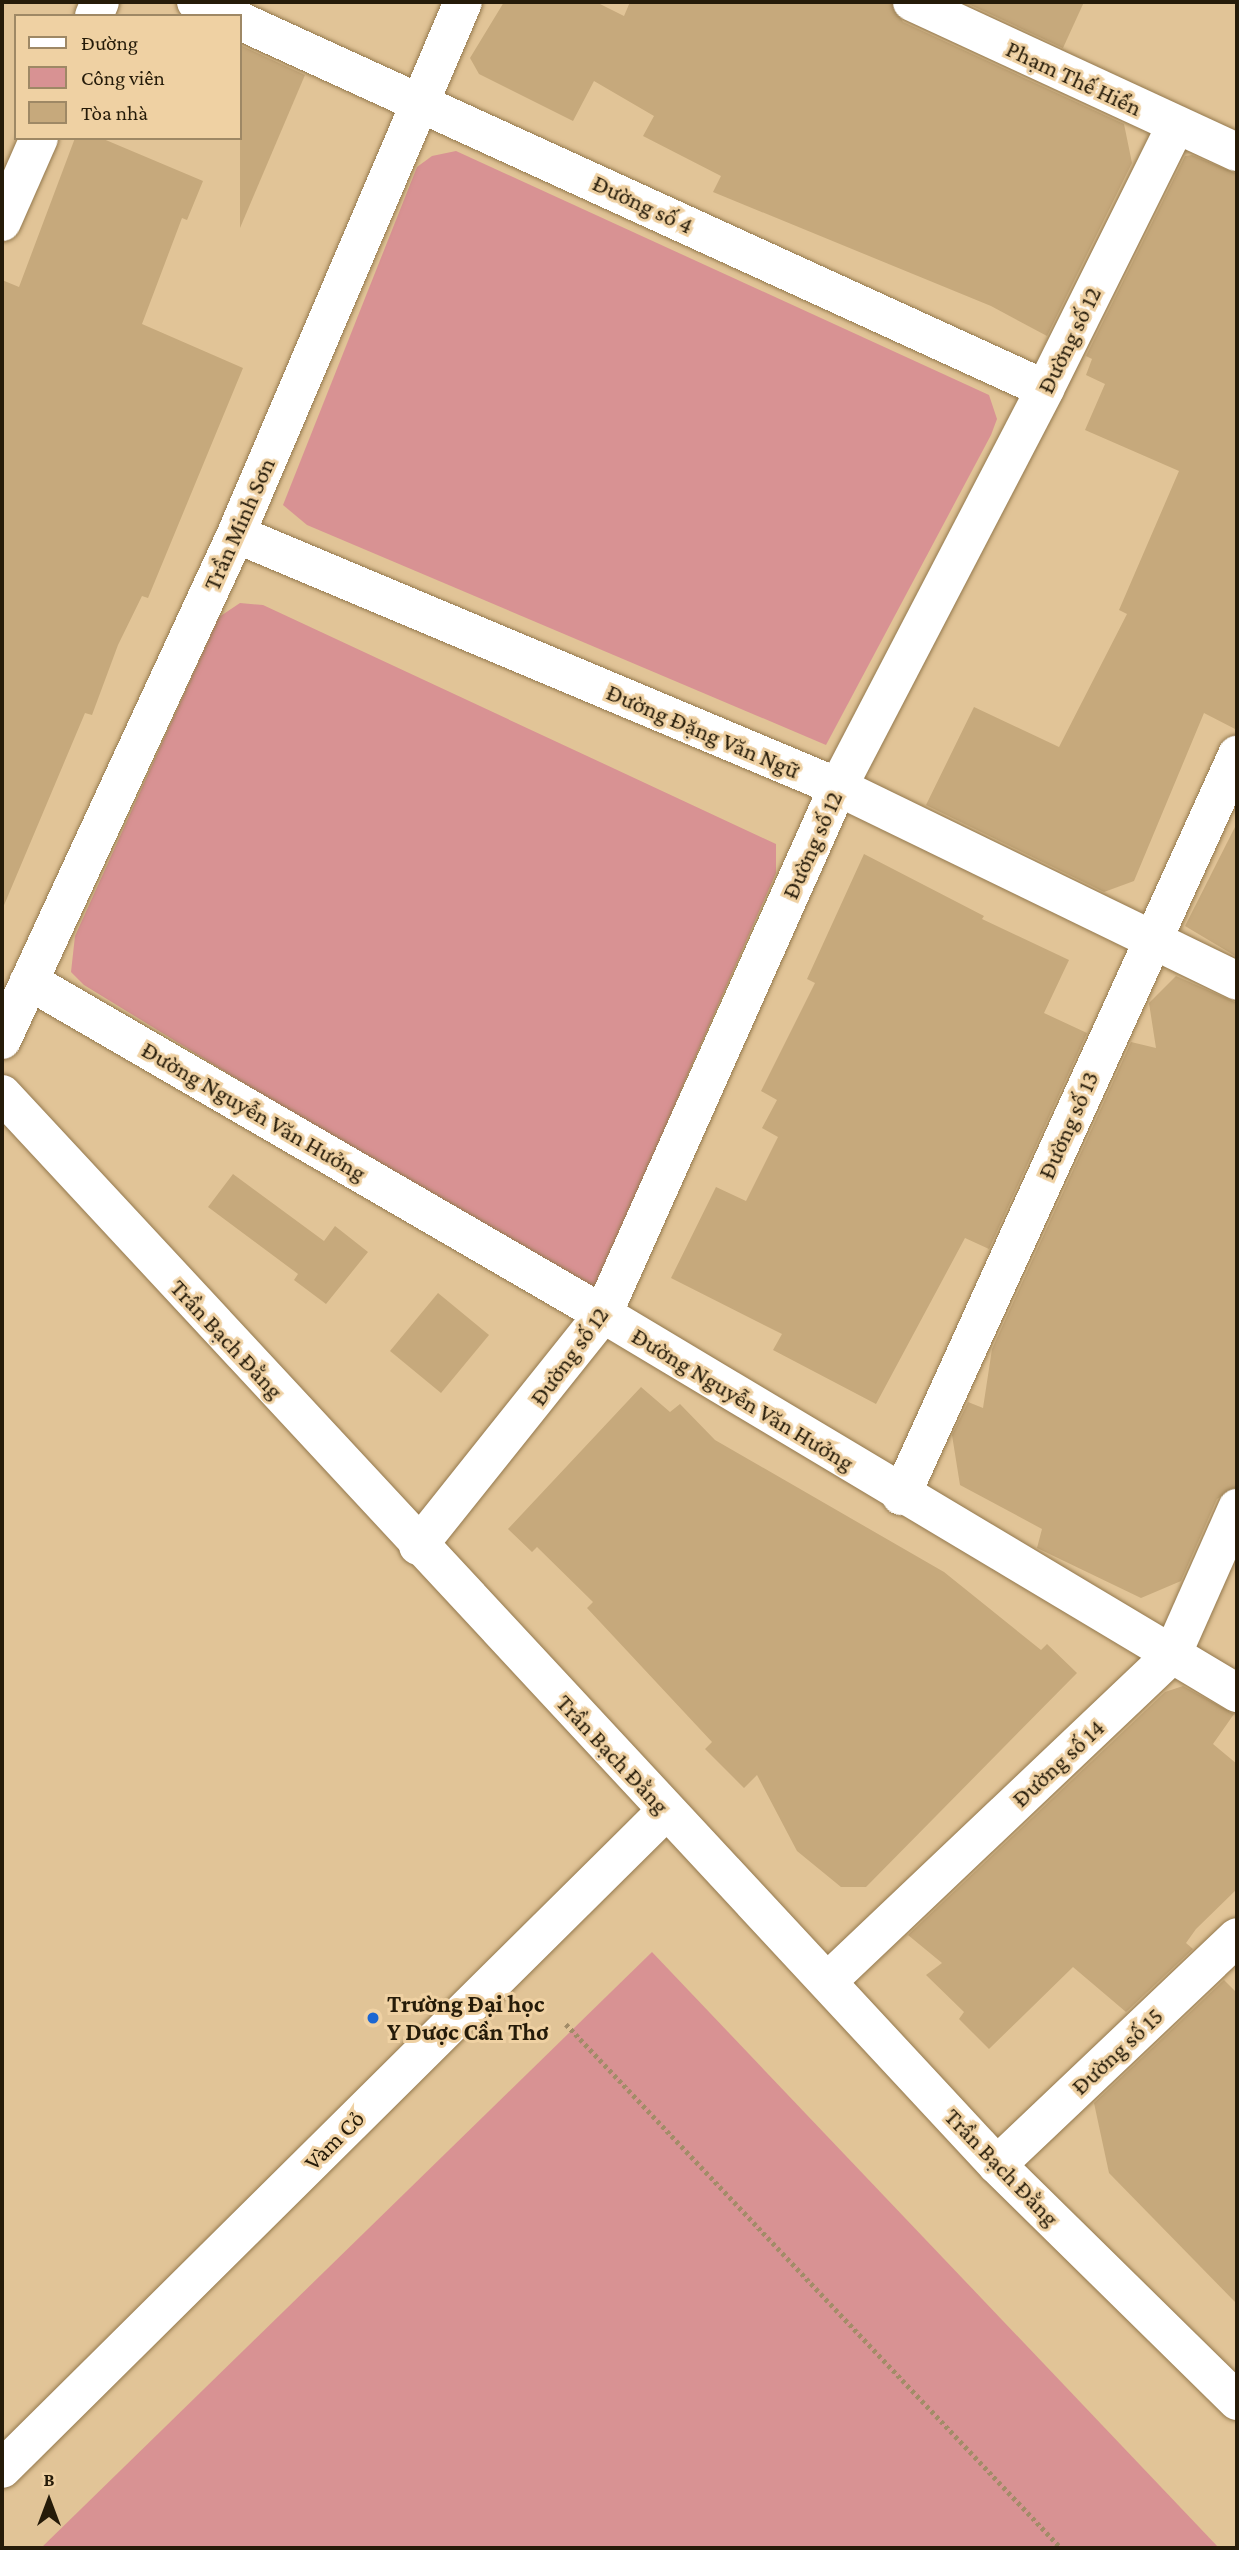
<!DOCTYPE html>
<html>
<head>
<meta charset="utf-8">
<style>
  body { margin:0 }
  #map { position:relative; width:1239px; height:2550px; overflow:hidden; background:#e1c497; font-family:"Crimson Pro",serif }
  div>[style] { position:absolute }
  .green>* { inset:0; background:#d89293 }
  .building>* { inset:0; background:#c6a97c }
  .path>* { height:4.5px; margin-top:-2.25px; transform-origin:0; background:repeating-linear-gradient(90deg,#a28c68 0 3.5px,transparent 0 7px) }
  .roads { filter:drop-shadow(0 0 2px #93784d) drop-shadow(0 0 2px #93784d) }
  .minor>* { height:38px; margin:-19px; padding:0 19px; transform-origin:19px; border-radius:19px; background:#fff }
  .dots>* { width:19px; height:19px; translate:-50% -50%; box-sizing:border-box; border:4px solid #efd1a3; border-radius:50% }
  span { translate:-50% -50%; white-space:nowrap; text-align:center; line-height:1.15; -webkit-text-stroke:6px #efd1a3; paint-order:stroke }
  .street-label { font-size:24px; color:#251b09 }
  .poi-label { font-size:24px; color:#251b09; font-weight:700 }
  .left { translate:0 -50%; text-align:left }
  .frame { position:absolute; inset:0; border:4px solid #251b09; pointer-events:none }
  .legend { position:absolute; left:14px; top:14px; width:228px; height:126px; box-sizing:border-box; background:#efd1a3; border:2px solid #9e8865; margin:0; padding:9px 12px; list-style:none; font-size:21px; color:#251b09 }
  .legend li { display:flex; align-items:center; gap:14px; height:35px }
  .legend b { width:35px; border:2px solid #9e8865 }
  .north { position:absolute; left:14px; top:2466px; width:70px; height:70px; -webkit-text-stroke:5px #efd1a3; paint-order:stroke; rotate:0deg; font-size:19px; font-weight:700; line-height:28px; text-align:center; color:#251b09 }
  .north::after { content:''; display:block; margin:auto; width:24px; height:32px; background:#251b09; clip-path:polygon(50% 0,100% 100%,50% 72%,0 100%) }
</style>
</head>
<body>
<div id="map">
  <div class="green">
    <i style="clip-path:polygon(456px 151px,989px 395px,997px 419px,991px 435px,826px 745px,307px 525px,283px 505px,417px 167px,432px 156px)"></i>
    <i style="clip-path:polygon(240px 603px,263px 605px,776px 844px,776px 873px,686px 1078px,608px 1265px,607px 1279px,583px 1291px,84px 985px,71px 972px,75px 936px,219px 617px)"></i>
    <i style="clip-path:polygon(652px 1952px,1219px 2548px,41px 2548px)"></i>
  </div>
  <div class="building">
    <i style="clip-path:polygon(504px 2px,596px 2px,624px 16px,630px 2px,891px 2px,903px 22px,1124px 124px,1132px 163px,1047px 336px,991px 306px,713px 192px,721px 176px,643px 136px,654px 116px,594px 81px,573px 121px,479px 74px,470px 58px)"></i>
    <i style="clip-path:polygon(964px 2px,1084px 2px,1063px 48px)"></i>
    <i style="clip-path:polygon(240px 45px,305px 75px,240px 228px)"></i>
    <i style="clip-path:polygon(75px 138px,101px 138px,203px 181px,187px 220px,182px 218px,142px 324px,243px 368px,148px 598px,142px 596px,118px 645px,92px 715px,85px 713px,2px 910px,2px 280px,19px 287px)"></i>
    <i style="clip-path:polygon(1192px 155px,1237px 174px,1237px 730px,1204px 713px,1134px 881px,1104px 892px,926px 805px,974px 707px,1059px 747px,1127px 614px,1119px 610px,1179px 471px,1085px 430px,1105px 384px,1086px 375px,1092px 359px,1086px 356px,1185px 156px)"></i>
    <i style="clip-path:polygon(1237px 823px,1237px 957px,1185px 926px)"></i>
    <i style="clip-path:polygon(864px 854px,984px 916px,982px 919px,1069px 960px,1044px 1013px,1087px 1033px,989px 1249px,965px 1238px,876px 1404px,773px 1350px,782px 1334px,671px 1278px,716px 1187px,746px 1201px,778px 1137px,762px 1128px,777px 1100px,761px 1091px,815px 983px,807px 979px)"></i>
    <i style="clip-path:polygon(1176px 976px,1237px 1003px,1237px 1487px,1217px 1499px,1181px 1581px,1141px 1598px,1037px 1548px,1042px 1529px,960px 1485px,952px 1435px,968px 1402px,983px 1408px,992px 1349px,1131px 1042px,1156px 1048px,1149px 1003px)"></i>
    <i style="clip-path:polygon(233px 1174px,324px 1241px,335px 1226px,368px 1252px,326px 1304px,294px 1280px,298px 1274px,208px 1207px)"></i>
    <i style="clip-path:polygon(438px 1293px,489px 1335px,441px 1393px,390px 1351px)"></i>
    <i style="clip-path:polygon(641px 1387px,670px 1412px,680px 1404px,715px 1440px,944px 1572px,1041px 1650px,1047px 1644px,1077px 1673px,866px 1887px,841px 1887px,797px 1851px,757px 1775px,744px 1788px,705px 1749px,712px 1742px,587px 1608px,593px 1602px,537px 1547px,532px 1552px,508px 1529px)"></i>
    <i style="clip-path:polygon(1183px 1686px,1234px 1714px,1213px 1744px,1237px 1764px,1237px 1889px,1196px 1929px,1186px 1943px,1193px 1949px,1126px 2012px,1073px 1967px,989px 2049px,959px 2019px,964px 2012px,926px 1975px,942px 1963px,908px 1935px,1165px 1692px)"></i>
    <i style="clip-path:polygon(1224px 1980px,1237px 1993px,1237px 2304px,1109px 2173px,1094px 2103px)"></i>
  </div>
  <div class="path">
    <i style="left:566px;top:2024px;width:721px;rotate:46.63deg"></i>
  </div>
  <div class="roads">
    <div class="minor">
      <i style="left:196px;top:2px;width:35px;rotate:24deg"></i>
      <i style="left:912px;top:2px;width:358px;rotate:24.8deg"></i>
      <i style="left:94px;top:16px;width:15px;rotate:-67deg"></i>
      <i style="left:240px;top:21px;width:885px;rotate:24.57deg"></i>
      <i style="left:2px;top:222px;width:92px;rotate:-66.2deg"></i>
      <i style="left:236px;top:534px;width:653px;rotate:22.8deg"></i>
      <i style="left:838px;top:787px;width:444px;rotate:25.9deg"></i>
      <i style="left:29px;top:981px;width:664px;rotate:30.12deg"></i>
      <i style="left:603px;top:1314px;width:739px;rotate:30.87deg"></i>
      <i style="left:2px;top:1040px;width:557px;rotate:-65.18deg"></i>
      <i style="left:236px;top:534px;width:578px;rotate:-66.89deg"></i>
      <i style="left:2px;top:1094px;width:1462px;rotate:47.11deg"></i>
      <i style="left:997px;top:2165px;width:337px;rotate:44.5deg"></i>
      <i style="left:901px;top:1496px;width:814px;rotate:-65.61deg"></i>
      <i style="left:418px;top:1546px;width:297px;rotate:-51.4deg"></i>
      <i style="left:603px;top:1314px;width:577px;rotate:-65.97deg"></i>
      <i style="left:838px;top:787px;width:449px;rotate:-62.5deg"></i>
      <i style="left:1045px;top:389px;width:286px;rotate:-63.6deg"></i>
      <i style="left:1172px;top:133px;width:12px;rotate:-114deg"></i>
      <i style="left:828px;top:1981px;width:474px;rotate:-43.5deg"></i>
      <i style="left:1172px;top:1655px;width:161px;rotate:-66.1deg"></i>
      <i style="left:997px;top:2165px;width:331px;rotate:-43.5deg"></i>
      <i style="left:2px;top:2469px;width:935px;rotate:-44.74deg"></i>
    </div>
  </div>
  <div class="dots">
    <i style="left:373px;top:2018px;background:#1c67d2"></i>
  </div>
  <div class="street-label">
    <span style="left:1074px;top:78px;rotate:25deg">Phạm Thế Hiển</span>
    <span style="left:643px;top:204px;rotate:25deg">Đường số 4</span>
    <span style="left:1069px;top:340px;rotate:-64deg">Đường số 12</span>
    <span style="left:239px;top:524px;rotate:-66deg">Trần Minh Sơn</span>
    <span style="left:703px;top:731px;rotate:23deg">Đường Đặng Văn Ngữ</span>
    <span style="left:812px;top:845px;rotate:-66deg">Đường số 12</span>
    <span style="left:254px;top:1111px;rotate:30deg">Đường Nguyễn Văn Hưởng</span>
    <span style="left:1068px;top:1125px;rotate:-66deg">Đường số 13</span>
    <span style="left:227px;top:1339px;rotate:47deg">Trần Bạch Đằng</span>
    <span style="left:569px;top:1356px;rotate:-54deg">Đường số 12</span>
    <span style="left:743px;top:1399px;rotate:31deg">Đường Nguyễn Văn Hưởng</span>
    <span style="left:613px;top:1754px;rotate:47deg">Trần Bạch Đằng</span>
    <span style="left:1058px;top:1763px;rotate:-43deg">Đường số 14</span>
    <span style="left:1117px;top:2051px;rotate:-43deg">Đường số 15</span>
    <span style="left:334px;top:2140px;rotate:-45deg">Vàm Cỏ</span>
    <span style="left:1002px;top:2167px;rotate:46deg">Trần Bạch Đằng</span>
  </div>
  <div class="poi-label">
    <span class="left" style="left:387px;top:2018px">Trường Đại học<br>Y Dược Cần Thơ</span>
  </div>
  <div class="frame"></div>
  <ul class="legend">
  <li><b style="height:9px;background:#fff"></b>Đường</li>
  <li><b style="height:19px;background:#d89293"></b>Công viên</li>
  <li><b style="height:19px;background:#c6a97c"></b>Tòa nhà</li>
  </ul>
  <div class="north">B</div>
</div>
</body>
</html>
